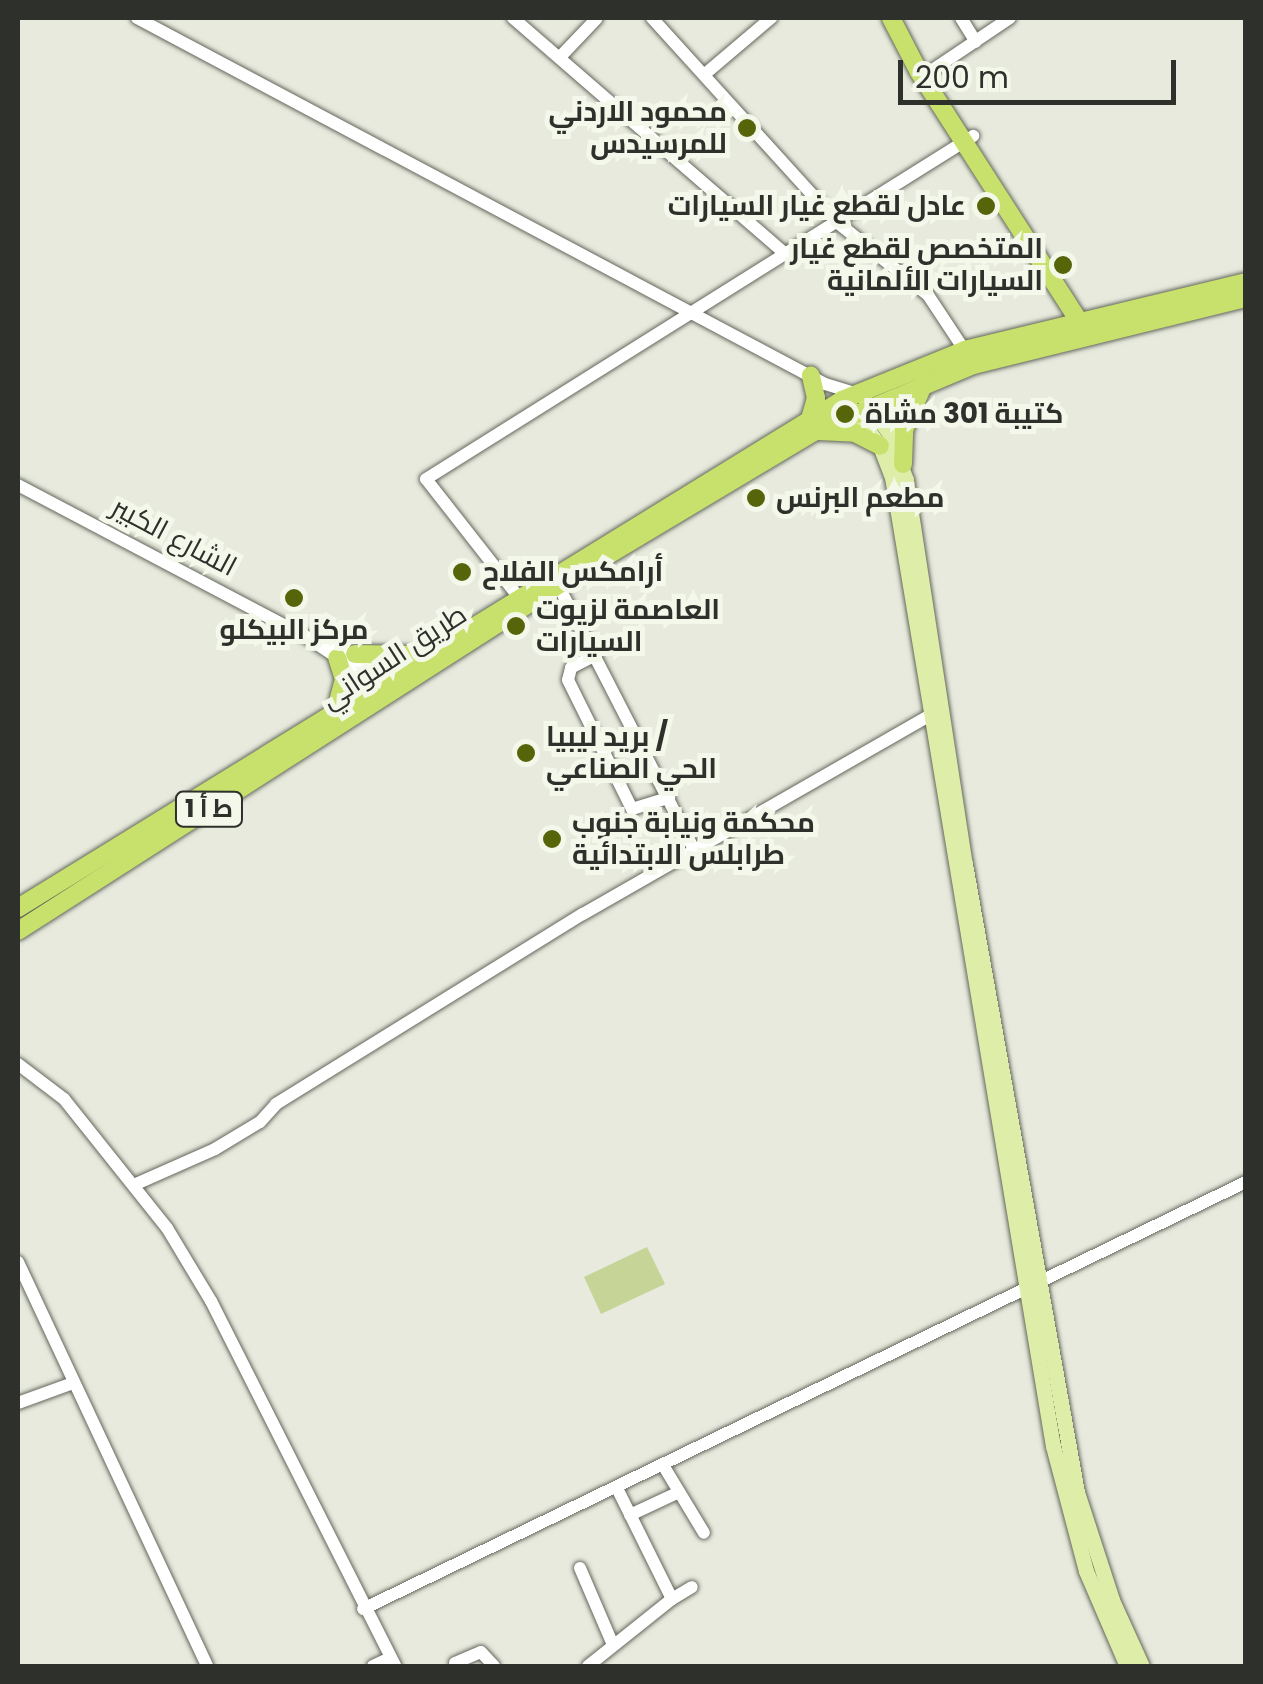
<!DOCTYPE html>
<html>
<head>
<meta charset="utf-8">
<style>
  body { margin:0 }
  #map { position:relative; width:1263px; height:1684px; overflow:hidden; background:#e7eadd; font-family:Poppins,Cairo,sans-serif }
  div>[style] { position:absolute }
  .green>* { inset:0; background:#c6d498 }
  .roads { filter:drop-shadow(0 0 2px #64675c) drop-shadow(0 0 2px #64675c) }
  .minor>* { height:12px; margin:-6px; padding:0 6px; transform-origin:6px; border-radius:6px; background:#fff }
  .major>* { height:15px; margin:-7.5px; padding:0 7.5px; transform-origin:7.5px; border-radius:7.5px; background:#deeda7 }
  .highway>* { height:18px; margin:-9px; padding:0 9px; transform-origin:9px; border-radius:9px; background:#c8e16c }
  .dots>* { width:28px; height:28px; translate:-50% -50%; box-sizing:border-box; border:5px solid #f4f8ea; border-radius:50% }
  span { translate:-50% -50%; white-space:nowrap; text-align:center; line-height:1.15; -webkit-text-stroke:10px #f4f8ea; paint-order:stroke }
  .shield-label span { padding:2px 8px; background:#f4f8ea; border:2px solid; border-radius:8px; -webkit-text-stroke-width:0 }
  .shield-label { font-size:25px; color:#2e302b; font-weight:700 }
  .poi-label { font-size:28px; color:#2e302b; font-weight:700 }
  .right { translate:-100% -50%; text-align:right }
  .left { translate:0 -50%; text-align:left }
  .street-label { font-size:28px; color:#2e302b }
  .frame { position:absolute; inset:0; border:20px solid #2e302b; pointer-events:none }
  .scale { position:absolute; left:898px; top:60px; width:278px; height:45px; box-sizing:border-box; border:5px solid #2e302b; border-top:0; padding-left:12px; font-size:30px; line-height:35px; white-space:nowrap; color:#2e302b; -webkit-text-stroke:8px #f4f8ea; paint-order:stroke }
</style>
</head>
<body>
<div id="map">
  <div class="green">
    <i style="clip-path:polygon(647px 1247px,665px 1284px,601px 1314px,584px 1277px)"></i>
  </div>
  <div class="roads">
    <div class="minor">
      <i style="left:137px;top:18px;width:779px;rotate:28.01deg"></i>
      <i style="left:825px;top:384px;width:31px;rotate:17deg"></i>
      <i style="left:513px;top:18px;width:362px;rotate:40.9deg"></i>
      <i style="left:652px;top:18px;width:277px;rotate:47.8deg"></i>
      <i style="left:838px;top:223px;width:115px;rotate:38.7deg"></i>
      <i style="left:928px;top:295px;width:71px;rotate:56.5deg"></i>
      <i style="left:961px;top:18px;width:28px;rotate:58deg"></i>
      <i style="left:561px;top:56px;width:52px;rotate:-46.5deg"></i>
      <i style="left:931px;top:71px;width:95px;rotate:-33.9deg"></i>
      <i style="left:705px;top:74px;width:87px;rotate:-40.3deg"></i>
      <i style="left:18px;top:485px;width:324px;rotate:27.8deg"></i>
      <i style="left:305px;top:636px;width:94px;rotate:33.7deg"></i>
      <i style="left:558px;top:585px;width:302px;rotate:62.8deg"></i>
      <i style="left:517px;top:595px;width:147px;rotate:-128.1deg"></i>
      <i style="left:426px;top:479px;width:646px;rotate:-32.09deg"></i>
      <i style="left:322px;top:641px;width:85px;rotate:29deg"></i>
      <i style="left:596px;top:655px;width:28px;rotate:153deg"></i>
      <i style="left:571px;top:668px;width:12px;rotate:104deg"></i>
      <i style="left:568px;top:680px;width:144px;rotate:63.6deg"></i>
      <i style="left:632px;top:809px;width:39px;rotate:-17deg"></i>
      <i style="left:18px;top:1064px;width:58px;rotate:37.3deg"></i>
      <i style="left:64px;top:1099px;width:165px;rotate:51.4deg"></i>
      <i style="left:167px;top:1228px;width:85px;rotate:58.9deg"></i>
      <i style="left:211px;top:1301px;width:409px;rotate:63.2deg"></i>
      <i style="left:136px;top:1184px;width:86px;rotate:-23.9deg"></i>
      <i style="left:215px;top:1149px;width:52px;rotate:-31deg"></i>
      <i style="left:260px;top:1122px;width:24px;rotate:-48deg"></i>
      <i style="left:276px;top:1104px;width:361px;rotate:-31.8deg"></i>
      <i style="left:583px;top:914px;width:408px;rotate:-29.8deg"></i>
      <i style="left:18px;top:1262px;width:446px;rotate:64.9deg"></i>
      <i style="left:18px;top:1403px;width:59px;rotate:-20deg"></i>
      <i style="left:663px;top:1465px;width:79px;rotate:58.9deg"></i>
      <i style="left:630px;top:1515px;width:54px;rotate:-25.1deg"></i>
      <i style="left:580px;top:1568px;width:84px;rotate:66.8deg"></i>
      <i style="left:672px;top:1599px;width:23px;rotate:-31deg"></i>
      <i style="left:363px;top:1609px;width:981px;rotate:-25.81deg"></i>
      <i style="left:455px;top:1663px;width:28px;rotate:-23deg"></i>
      <i style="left:481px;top:1652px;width:19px;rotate:47deg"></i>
      <i style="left:373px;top:1666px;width:19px;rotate:-25deg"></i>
      <i style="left:588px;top:1666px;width:107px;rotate:-38.6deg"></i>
      <i style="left:672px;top:1599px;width:124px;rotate:-116.4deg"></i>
    </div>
    <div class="major">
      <i style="left:866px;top:402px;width:39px;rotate:53deg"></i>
      <i style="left:889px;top:433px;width:50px;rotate:70.1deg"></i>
      <i style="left:906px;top:480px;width:389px;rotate:81.3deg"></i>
      <i style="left:965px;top:864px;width:638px;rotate:79.89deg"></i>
      <i style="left:1077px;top:1492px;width:114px;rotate:72deg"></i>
      <i style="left:1112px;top:1600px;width:72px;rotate:65.6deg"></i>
      <i style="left:852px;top:409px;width:46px;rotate:52.9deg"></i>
      <i style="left:880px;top:446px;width:33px;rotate:69deg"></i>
      <i style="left:892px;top:477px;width:982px;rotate:80.57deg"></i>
      <i style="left:1053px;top:1446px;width:129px;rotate:75.2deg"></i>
      <i style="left:1086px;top:1571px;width:103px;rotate:66.7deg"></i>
    </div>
    <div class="highway">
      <i style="left:891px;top:18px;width:61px;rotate:62.6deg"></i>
      <i style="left:919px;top:72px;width:305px;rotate:57.3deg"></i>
      <i style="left:810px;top:419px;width:22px;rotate:-74deg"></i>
      <i style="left:816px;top:398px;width:23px;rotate:-103deg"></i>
      <i style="left:819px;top:431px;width:36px;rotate:3deg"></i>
      <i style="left:855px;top:433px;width:28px;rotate:27deg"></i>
      <i style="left:903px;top:464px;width:34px;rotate:-88deg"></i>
      <i style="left:904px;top:430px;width:51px;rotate:-66.9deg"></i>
      <i style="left:355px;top:654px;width:59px;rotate:1deg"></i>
      <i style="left:336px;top:709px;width:31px;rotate:-75deg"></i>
      <i style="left:344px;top:679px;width:22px;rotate:-108deg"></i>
      <i style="left:18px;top:908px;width:968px;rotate:-31.65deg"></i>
      <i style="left:842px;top:400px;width:133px;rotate:-22.1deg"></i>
      <i style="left:965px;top:350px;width:289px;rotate:-13.6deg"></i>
      <i style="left:18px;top:931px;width:641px;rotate:-32.65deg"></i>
      <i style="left:558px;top:585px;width:298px;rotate:-30.9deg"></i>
      <i style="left:814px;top:432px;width:173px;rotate:-22.8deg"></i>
      <i style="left:973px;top:365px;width:281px;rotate:-13.8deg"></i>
    </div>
  </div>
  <div class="dots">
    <i style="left:747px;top:128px;background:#56640a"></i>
    <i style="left:986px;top:206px;background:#56640a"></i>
    <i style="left:1063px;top:265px;background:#56640a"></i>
    <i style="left:845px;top:414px;background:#56640a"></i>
    <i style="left:756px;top:498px;background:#56640a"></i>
    <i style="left:462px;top:572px;background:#56640a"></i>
    <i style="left:294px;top:598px;background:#56640a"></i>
    <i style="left:516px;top:626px;background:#56640a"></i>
    <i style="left:526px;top:753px;background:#56640a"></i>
    <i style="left:552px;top:839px;background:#56640a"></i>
  </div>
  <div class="shield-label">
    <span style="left:209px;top:809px">ط أ 1</span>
  </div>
  <div class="poi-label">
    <span class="right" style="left:727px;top:128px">محمود الاردني<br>للمرسيدس</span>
    <span class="right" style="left:966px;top:206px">عادل لقطع غيار السيارات</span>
    <span class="right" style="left:1043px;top:265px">المتخصص لقطع غيار<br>السيارات الألمانية</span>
    <span class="left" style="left:865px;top:414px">كتيبة 301 مشاة</span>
    <span class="left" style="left:776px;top:498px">مطعم البرنس</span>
    <span class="left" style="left:482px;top:572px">أرامكس الفلاح</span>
    <span class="left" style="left:536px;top:626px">العاصمة لزيوت<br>السيارات</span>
    <span style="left:294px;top:630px">مركز البيكلو</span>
    <span class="left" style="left:546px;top:753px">بريد ليبيا /<br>الحي الصناعي</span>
    <span class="left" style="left:572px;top:839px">محكمة ونيابة جنوب<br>طرابلس الابتدائية</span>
  </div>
  <div class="street-label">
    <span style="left:174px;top:537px;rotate:28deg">الشارع الكبير</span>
    <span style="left:394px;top:657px;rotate:-33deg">طريق السواني</span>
  </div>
  <div class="frame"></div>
  <div class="scale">200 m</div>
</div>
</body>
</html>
